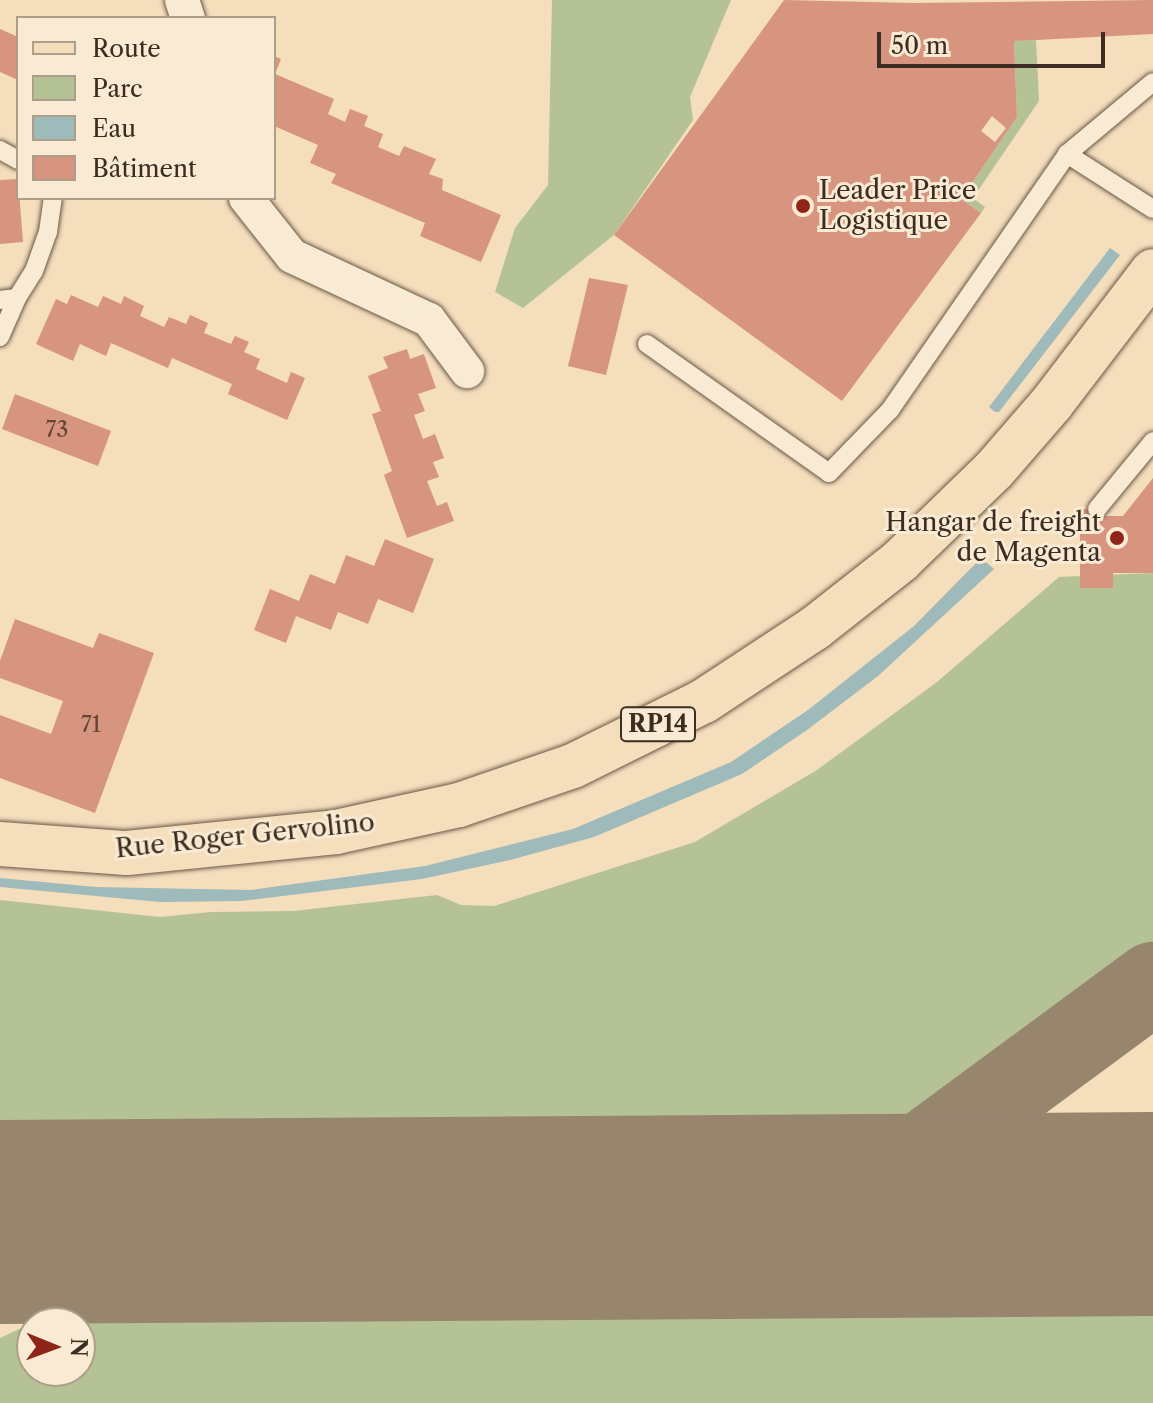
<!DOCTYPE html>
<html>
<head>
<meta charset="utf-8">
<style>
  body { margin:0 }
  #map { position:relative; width:1153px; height:1403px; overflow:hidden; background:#f4debc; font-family:"Libre Caslon Text",serif }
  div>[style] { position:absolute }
  .green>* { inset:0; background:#b5c296 }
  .water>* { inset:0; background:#9fbaba }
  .taxiway>* { height:82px; margin:-41px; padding:0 41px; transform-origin:41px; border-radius:41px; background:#98856e }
  .runway>* { height:204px; margin:-102px; padding:0 102px; transform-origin:102px; border-radius:102px; background:#98856e }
  .building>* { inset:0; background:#d7947e }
  .roads { filter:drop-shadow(0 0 2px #6a5848) drop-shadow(0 0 2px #6a5848) }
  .lane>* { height:18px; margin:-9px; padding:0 9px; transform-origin:9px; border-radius:9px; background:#f8ead3 }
  .street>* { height:34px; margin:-17px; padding:0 17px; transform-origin:17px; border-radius:17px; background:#f8ead3 }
  .primary>* { height:44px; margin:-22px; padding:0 22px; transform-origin:22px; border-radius:22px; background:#f4debc }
  .dots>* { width:22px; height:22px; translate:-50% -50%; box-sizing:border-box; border:4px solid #f8ead3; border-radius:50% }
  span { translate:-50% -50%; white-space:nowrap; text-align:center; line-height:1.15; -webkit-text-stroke:6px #f8ead3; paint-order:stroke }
  .number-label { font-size:22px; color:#634638 }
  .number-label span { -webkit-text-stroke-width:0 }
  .shield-label span { padding:2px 6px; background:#f8ead3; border:2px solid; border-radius:6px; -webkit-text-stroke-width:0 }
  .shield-label { font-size:24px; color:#3c2c21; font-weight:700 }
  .poi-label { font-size:26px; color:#3c2c21 }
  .left { translate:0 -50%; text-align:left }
  .right { translate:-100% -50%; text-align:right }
  .street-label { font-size:26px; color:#3c2c21 }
  .legend { position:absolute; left:16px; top:16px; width:260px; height:184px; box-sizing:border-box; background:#f8ead3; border:2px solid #ad9e8c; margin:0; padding:10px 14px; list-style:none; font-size:24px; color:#3c2c21 }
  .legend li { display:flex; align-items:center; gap:16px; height:40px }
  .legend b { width:40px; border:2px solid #ad9e8c }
  .north { position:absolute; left:16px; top:1307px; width:80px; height:80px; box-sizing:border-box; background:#f8ead3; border:2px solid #ad9e8c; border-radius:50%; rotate:91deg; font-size:22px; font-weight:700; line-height:32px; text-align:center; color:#3c2c21 }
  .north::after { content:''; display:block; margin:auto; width:28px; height:36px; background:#8f2418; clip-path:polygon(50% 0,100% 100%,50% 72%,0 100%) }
  .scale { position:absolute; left:877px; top:32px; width:228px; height:36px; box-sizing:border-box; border:4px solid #3c2c21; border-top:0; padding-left:10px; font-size:24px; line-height:28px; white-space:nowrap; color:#3c2c21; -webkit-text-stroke:6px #f8ead3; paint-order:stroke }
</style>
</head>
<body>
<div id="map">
  <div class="green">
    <i style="clip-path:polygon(552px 0,731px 0,690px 97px,693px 120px,614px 235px,523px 308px,495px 292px,515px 228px,548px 185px)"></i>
    <i style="clip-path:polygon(1036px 40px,1039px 101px,973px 198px,985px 207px,981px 213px,961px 199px,1017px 117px,1014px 41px)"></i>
    <i style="clip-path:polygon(1153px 573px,1153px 949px,953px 1097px,881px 1141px,841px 1150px,0 1147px,0 900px,160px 917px,211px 912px,293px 911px,437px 895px,461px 905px,494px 906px,695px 842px,817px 770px,937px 682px,1059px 577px)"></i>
    <i style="clip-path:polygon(1153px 1292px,1153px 1403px,0 1403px,0 1338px,32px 1323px,32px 1371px,80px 1371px,80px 1323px,33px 1323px,83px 1300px)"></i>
  </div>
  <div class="water">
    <i style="clip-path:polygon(1110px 248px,1120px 255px,999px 412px,995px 412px,989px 407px)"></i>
    <i style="clip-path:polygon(981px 558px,994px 569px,878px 676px,807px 730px,742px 774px,594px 837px,510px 860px,422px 879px,241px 901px,160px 902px,0 887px,0 878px,96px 887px,251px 890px,425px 866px,573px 829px,731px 762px,808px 710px,914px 626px)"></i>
  </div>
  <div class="taxiway">
    <i style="left:837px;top:1216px;width:393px;rotate:-36.4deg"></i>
    <i style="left:0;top:1275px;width:71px;rotate:-30.5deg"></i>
    <i style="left:61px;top:1239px;width:54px;rotate:-18.4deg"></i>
  </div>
  <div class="runway">
    <i style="left:0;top:1222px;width:1153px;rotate:-0.4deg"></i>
  </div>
  <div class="building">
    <i style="clip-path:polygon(evenodd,784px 0,913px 3px,1153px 0,1153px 34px,1014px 41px,1017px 117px,961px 199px,981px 213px,842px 401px,614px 235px,784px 0,992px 116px,1006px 128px,995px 142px,981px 131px,992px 116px)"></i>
    <i style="clip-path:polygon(0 29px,18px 37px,18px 80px,0 72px)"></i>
    <i style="clip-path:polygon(274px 56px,281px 59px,275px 74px,334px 99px,328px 114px,345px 122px,350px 109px,368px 116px,364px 126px,383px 134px,378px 147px,399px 156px,404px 146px,436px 159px,429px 174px,443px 179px,442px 190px,501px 215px,481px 262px,420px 236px,425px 223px,331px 183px,336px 174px,310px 163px,318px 145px,274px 126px)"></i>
    <i style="clip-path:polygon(18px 179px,23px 242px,0 244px,0 180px)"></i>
    <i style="clip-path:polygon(589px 278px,628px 285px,606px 375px,568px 366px)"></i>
    <i style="clip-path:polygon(71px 295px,98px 307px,103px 296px,121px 304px,124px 296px,144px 306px,140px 316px,164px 327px,169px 317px,186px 324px,190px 315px,208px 323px,204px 333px,231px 344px,235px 336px,249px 342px,244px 352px,260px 359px,256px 369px,287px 383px,291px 372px,305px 378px,287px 420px,228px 394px,232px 384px,172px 358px,168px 368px,111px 343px,106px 356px,80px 344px,73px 361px,36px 344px,56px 299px,67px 304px)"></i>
    <i style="clip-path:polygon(407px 349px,410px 359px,424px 354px,436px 388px,418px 394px,425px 411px,414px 415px,423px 439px,435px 434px,444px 458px,433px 462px,439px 477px,427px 481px,437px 506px,447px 502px,454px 521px,407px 538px,384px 475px,392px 471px,372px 414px,381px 411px,368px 376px,388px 368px,383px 357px)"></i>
    <i style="clip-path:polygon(15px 394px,111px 431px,98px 466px,2px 429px)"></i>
    <i style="clip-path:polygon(1153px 478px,1153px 573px,1113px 573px,1113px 588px,1080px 588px,1080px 509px,1097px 509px,1097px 516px,1123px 516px)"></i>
    <i style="clip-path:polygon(385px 539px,434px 559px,413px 613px,378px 599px,368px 624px,338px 612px,331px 630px,296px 616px,286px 643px,254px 630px,270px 589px,299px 601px,310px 574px,335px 584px,346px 555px,374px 566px)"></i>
    <i style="clip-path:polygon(15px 619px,93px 648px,99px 633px,154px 653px,95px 813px,0 778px,0 715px,51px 734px,63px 701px,0 678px,0 661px)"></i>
  </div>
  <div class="roads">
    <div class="lane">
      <i style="left:0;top:150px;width:21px;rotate:29deg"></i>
      <i style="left:1067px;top:154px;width:112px;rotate:-39.9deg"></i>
      <i style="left:0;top:300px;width:17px;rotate:-7deg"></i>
      <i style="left:17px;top:298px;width:32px;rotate:-58deg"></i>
      <i style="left:34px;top:271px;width:41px;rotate:-70.3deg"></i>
      <i style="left:48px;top:232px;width:34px;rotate:-82deg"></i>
      <i style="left:0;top:337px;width:43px;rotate:-66.4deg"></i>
      <i style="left:647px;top:344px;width:223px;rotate:35.3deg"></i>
      <i style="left:829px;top:473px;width:88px;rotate:-45.9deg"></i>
      <i style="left:890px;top:410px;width:311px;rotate:-55.3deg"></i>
      <i style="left:1067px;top:154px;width:102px;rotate:32.6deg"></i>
      <i style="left:1097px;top:509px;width:88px;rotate:-50.5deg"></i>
    </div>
    <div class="street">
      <i style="left:182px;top:0;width:19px;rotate:72deg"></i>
      <i style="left:246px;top:198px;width:74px;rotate:51.6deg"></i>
      <i style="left:292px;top:256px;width:151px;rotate:25deg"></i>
      <i style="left:429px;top:320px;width:64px;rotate:53.3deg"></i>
    </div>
    <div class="primary">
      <i style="left:0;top:844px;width:127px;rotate:4.1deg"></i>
      <i style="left:127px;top:853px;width:210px;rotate:-5.7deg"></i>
      <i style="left:336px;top:832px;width:126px;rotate:-12.4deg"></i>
      <i style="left:459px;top:805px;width:120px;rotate:-18.9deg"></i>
      <i style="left:573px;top:766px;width:146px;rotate:-26.4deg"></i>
      <i style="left:704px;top:701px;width:133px;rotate:-33.3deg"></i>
      <i style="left:815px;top:628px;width:108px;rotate:-38.2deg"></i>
      <i style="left:900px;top:561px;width:131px;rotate:-44.1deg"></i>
      <i style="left:994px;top:470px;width:89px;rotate:-49.1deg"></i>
      <i style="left:1052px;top:403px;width:166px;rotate:-52.6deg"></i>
    </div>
  </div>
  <div class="dots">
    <i style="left:803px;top:206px;background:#8f2418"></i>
    <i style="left:1117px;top:538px;background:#8f2418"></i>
  </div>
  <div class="number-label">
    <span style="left:57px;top:430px">73</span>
    <span style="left:91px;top:725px">71</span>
  </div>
  <div class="shield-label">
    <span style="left:658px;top:724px">RP14</span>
  </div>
  <div class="poi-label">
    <span class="left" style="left:819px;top:206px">Leader Price<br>Logistique</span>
    <span class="right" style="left:1101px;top:538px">Hangar de freight<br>de Magenta</span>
  </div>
  <div class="street-label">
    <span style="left:245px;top:836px;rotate:-6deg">Rue Roger Gervolino</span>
  </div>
  <ul class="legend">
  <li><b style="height:10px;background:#f4debc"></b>Route</li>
  <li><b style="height:22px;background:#b5c296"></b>Parc</li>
  <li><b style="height:22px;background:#9fbaba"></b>Eau</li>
  <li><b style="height:22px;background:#d7947e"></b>Bâtiment</li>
  </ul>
  <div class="north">N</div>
  <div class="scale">50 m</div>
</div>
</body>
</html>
